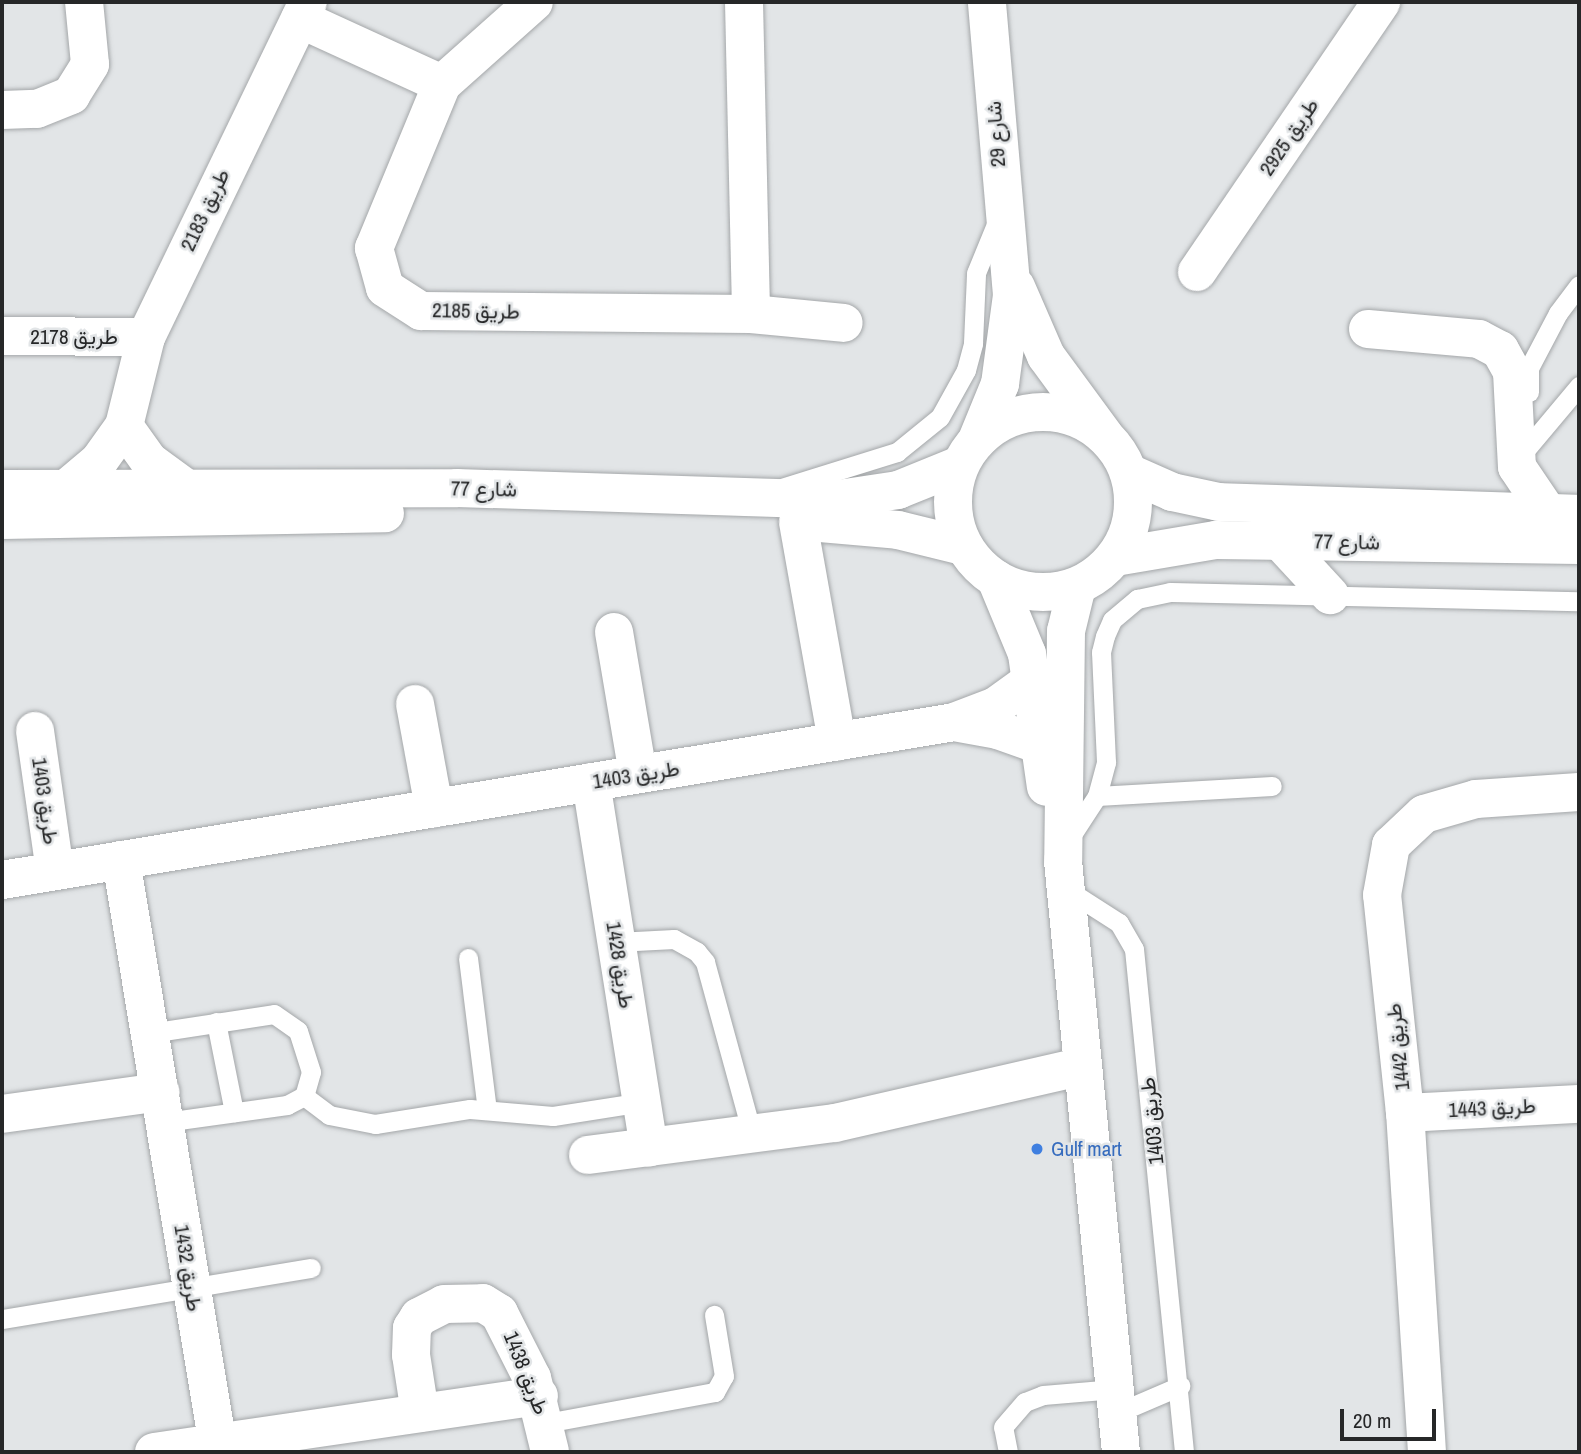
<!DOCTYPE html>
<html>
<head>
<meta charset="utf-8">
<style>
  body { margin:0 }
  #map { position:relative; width:1581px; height:1454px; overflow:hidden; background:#e2e5e7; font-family:"Archivo Narrow",Vazirmatn,sans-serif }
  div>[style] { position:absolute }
  .roads { filter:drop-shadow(0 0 2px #a4a7a9) drop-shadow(0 0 2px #a4a7a9) }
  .lane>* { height:19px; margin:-9.5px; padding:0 9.5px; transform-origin:9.5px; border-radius:9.5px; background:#fff }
  .street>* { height:38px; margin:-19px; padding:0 19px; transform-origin:19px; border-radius:19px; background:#fff }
  .secondary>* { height:38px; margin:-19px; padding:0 19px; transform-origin:19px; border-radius:19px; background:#fff }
  .secondary>.ring { margin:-19px; padding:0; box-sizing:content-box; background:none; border:38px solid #fff; border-radius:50% }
  .dots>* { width:19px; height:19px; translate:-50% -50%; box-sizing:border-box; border:4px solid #e2e5e7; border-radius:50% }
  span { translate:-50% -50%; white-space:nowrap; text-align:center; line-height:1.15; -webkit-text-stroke:5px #e2e5e7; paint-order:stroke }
  .street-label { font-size:21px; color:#262728 }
  .shop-label { font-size:21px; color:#366cbe }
  .left { translate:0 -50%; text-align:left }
  .frame { position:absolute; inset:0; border:4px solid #262728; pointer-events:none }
  .scale { position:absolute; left:1340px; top:1409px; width:96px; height:32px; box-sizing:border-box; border:4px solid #262728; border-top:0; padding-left:9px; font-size:21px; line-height:24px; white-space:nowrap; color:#262728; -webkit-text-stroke:5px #e2e5e7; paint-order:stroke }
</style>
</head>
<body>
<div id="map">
  <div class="roads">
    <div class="lane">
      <i style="left:1529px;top:392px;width:24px;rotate:-90deg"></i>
      <i style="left:1529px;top:368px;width:62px;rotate:-62.2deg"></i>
      <i style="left:1558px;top:313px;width:35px;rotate:-53deg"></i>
      <i style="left:1517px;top:460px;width:97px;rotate:-50deg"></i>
      <i style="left:778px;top:489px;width:125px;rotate:-17.3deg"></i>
      <i style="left:897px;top:452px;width:55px;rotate:-39.1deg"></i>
      <i style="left:940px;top:417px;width:54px;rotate:-61deg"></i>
      <i style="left:966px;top:370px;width:28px;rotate:-75deg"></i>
      <i style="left:973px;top:343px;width:70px;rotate:-87.5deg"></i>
      <i style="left:976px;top:273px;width:61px;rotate:-67.7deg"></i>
      <i style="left:1097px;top:796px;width:175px;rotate:-3.3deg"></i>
      <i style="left:1069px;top:839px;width:51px;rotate:-56.9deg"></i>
      <i style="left:1097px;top:796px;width:35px;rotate:-75deg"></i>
      <i style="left:1106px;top:762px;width:110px;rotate:-92.6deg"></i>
      <i style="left:1101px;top:652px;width:16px;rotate:-76deg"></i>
      <i style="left:1105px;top:636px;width:17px;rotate:-66deg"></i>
      <i style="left:1112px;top:620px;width:33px;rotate:-40deg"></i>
      <i style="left:1137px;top:599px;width:34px;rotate:-12deg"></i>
      <i style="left:1170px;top:592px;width:409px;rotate:1.3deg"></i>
      <i style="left:1066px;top:889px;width:63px;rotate:32.7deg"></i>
      <i style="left:1119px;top:923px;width:30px;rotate:60deg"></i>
      <i style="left:1134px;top:949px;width:505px;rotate:84.32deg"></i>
      <i style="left:616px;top:942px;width:58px;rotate:-3deg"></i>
      <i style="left:674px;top:939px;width:26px;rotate:29deg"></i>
      <i style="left:697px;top:952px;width:13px;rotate:51deg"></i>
      <i style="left:705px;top:962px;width:178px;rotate:74.7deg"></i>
      <i style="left:468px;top:958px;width:153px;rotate:82.9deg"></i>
      <i style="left:216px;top:1022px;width:92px;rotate:78.7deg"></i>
      <i style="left:150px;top:1033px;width:125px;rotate:-8.7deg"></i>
      <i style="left:274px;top:1014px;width:29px;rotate:35deg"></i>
      <i style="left:298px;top:1031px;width:43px;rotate:72.4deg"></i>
      <i style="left:311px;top:1072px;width:25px;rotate:106deg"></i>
      <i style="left:304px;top:1096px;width:19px;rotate:152deg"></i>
      <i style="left:287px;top:1105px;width:124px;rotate:172.1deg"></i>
      <i style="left:304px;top:1096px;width:31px;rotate:37deg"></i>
      <i style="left:329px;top:1115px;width:47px;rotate:11.1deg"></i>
      <i style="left:375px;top:1124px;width:96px;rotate:-9deg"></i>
      <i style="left:470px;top:1109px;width:83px;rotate:4.8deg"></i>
      <i style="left:553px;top:1116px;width:90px;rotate:-8.9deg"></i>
      <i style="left:2px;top:1319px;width:313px;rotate:-9.4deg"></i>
      <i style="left:1117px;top:1413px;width:69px;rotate:-23.2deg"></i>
      <i style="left:546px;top:1423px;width:172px;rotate:-10.4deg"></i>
      <i style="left:715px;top:1392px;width:18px;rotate:-61deg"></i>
      <i style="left:724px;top:1376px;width:62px;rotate:-99.3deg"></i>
      <i style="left:1008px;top:1452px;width:25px;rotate:-101deg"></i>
      <i style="left:1003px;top:1427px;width:33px;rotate:-49deg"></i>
      <i style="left:1025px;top:1402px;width:19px;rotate:-21deg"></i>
      <i style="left:1043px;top:1395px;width:72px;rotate:-4.8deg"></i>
    </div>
    <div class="street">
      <i style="left:744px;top:2px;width:312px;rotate:88.7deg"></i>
      <i style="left:300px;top:19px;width:156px;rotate:24.6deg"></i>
      <i style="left:442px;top:84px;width:123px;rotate:-41.7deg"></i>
      <i style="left:442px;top:84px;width:178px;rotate:112.5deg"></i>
      <i style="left:374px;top:248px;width:41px;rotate:74.6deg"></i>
      <i style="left:385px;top:288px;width:43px;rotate:32.6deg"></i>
      <i style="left:421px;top:311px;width:330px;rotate:0.5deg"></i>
      <i style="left:751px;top:314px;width:93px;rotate:5.5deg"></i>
      <i style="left:2px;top:110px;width:35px;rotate:-2deg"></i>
      <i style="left:37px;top:109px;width:37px;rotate:-22deg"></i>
      <i style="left:71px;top:95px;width:36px;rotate:-58deg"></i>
      <i style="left:90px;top:64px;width:62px;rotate:-95.5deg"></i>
      <i style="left:1197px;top:272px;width:327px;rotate:-55.7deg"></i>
      <i style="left:1016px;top:287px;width:75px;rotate:66.5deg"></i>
      <i style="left:1046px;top:356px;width:98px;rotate:53.7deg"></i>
      <i style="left:1368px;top:329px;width:111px;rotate:5.1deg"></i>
      <i style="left:1479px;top:339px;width:24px;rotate:28deg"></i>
      <i style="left:1500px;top:350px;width:25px;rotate:61deg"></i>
      <i style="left:1512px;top:372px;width:95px;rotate:87deg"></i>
      <i style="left:1517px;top:467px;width:55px;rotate:56deg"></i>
      <i style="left:2px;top:336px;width:144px;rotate:0.4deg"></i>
      <i style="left:124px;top:426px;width:43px;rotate:54.5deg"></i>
      <i style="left:149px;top:461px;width:42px;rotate:36.3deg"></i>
      <i style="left:977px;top:440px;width:61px;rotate:-67.7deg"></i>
      <i style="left:1000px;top:384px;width:90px;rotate:-82.3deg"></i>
      <i style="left:1012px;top:295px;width:294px;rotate:-94.9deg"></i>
      <i style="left:67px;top:488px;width:42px;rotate:-40.2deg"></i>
      <i style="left:99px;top:461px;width:43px;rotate:-54.5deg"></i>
      <i style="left:124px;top:426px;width:92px;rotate:-76.1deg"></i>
      <i style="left:146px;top:337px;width:372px;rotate:-64.2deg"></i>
      <i style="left:798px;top:522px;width:223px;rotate:79.9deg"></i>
      <i style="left:614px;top:632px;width:144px;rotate:80.4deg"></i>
      <i style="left:415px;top:704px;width:106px;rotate:79.6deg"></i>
      <i style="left:954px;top:722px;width:45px;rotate:10.3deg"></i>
      <i style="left:998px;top:730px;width:45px;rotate:19.7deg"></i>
      <i style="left:35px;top:731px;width:141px;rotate:81.9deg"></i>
      <i style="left:591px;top:782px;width:370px;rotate:81deg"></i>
      <i style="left:121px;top:860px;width:600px;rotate:80.6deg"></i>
      <i style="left:2px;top:880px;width:965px;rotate:-9.42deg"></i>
      <i style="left:954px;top:722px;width:45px;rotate:-20.9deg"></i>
      <i style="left:996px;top:706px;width:44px;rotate:-35.8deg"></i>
      <i style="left:1405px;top:1113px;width:174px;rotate:-3deg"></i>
      <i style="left:2px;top:1114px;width:160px;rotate:-7.9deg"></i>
      <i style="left:588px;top:1155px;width:249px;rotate:-7.4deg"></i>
      <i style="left:835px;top:1123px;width:254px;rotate:-12.9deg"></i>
      <i style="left:420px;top:1413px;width:59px;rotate:-98.8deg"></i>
      <i style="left:411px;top:1355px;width:27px;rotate:-88deg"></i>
      <i style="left:412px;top:1328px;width:13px;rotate:-58deg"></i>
      <i style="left:419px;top:1317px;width:28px;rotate:-27deg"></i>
      <i style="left:444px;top:1304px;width:39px;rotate:-1deg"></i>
      <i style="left:483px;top:1303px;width:19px;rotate:32deg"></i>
      <i style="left:499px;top:1313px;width:73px;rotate:63.1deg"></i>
      <i style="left:532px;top:1378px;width:76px;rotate:76.3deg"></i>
      <i style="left:154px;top:1452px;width:389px;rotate:-8.3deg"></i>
      <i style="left:1427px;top:1452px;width:340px;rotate:-93.7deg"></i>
      <i style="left:1405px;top:1113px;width:219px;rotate:-96deg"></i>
      <i style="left:1382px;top:895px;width:51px;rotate:-79.8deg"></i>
      <i style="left:1391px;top:845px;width:45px;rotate:-43.2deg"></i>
      <i style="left:1424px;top:814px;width:54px;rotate:-16.1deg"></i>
      <i style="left:1476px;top:799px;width:103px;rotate:-3.9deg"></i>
    </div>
    <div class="secondary">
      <i class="ring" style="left:953px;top:412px;width:142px;height:142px"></i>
      <i style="left:1129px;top:473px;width:47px;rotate:23.8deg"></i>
      <i style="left:1172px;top:492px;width:48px;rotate:12deg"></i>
      <i style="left:1219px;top:502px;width:360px;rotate:1.9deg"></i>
      <i style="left:2px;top:489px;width:455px;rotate:-0.1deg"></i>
      <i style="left:457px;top:488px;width:375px;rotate:1.8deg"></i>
      <i style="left:832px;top:500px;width:67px;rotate:-8.6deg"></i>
      <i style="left:898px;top:490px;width:67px;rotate:-22deg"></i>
      <i style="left:2px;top:520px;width:383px;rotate:-1deg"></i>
      <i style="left:809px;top:522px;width:89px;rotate:5.1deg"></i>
      <i style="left:898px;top:530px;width:67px;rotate:13.8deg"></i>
      <i style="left:1280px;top:541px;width:74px;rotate:47.2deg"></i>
      <i style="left:1115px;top:557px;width:102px;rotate:-9.6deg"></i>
      <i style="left:1216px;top:540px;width:363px;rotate:0.8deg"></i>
      <i style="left:996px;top:579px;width:81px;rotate:67.5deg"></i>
      <i style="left:1027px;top:654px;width:134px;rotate:81.9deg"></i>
      <i style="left:1077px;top:586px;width:46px;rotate:103.7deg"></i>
      <i style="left:1066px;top:631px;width:230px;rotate:90.7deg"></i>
      <i style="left:1063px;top:861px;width:594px;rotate:84.4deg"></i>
    </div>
  </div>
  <div class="dots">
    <i style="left:1037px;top:1149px;background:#3f7fe0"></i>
  </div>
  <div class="street-label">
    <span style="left:996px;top:134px;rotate:-94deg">شارع 29</span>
    <span style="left:1289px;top:137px;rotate:-56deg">طريق 2925</span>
    <span style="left:205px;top:210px;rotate:-65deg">طريق 2183</span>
    <span style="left:476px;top:311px;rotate:1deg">طريق 2185</span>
    <span style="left:74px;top:337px">طريق 2178</span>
    <span style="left:484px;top:489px;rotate:1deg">شارع 77</span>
    <span style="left:1347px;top:542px;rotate:1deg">شارع 77</span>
    <span style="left:636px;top:775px;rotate:-9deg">طريق 1403</span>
    <span style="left:45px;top:801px;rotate:82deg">طريق 1403</span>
    <span style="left:620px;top:965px;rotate:81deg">طريق 1428</span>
    <span style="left:1398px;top:1047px;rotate:-96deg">طريق 1442</span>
    <span style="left:1492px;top:1108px;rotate:-3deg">طريق 1443</span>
    <span style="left:1152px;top:1121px;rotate:-96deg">طريق 1403</span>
    <span style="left:188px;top:1268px;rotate:81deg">طريق 1432</span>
    <span style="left:526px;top:1373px;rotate:68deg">طريق 1438</span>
  </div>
  <div class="shop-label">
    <span class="left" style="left:1051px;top:1149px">Gulf mart</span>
  </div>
  <div class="frame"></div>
  <div class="scale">20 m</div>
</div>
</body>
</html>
